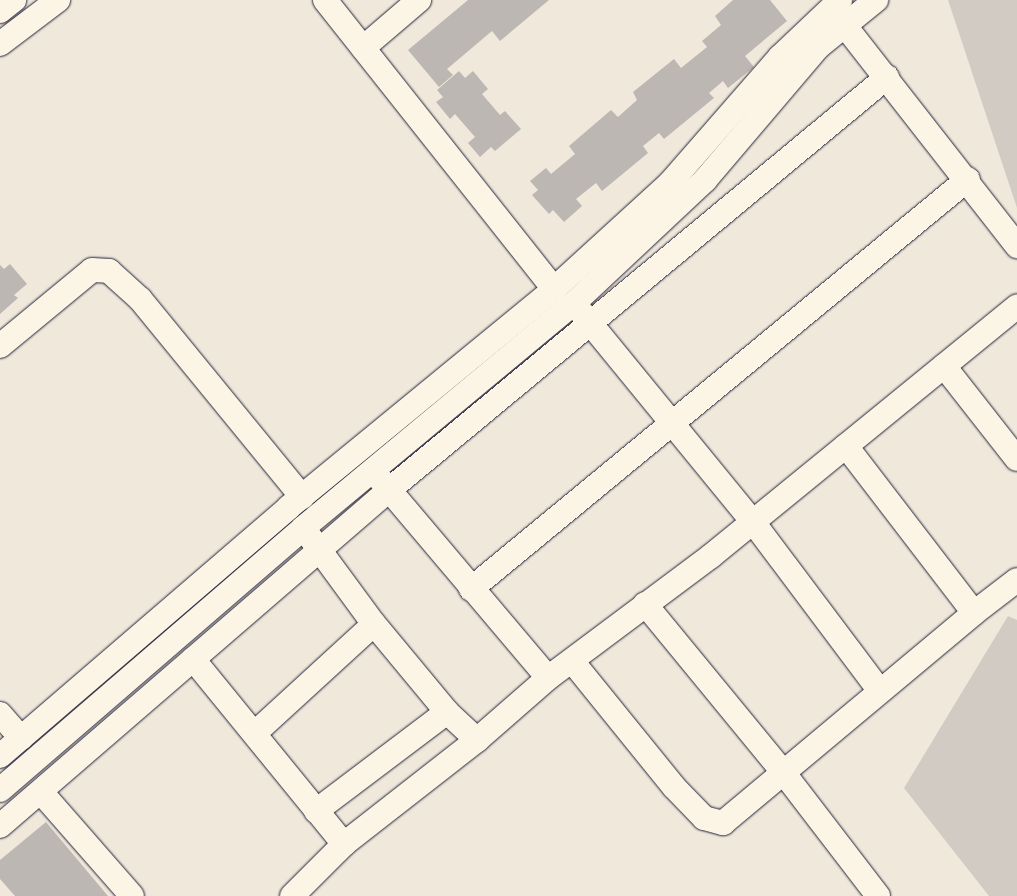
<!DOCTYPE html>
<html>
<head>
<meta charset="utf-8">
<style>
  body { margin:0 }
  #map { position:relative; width:1017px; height:896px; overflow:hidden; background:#efe8db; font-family:"Balsamiq Sans",sans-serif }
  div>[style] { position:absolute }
  .green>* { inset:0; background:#d1cbc3 }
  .building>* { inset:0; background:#bcb7b3 }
  .roads { filter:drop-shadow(0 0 1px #22223b) drop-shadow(0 0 1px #22223b) }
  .minor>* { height:24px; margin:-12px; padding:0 12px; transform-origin:12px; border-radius:12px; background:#fcf5e5 }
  span { translate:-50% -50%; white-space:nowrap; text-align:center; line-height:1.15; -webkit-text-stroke:4.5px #fcf5e5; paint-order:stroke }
</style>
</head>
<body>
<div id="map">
  <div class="green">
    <i style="clip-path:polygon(948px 0,1017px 0,1017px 208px)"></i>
    <i style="clip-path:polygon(1008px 616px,1017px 620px,1017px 896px,989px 896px,904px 788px)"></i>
  </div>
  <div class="building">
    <i style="clip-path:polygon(468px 0,549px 0,500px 41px,492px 31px,447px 69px,453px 75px,439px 87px,408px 50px)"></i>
    <i style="clip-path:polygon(733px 0,770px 0,787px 21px,745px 56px,754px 67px,728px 88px,723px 81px,709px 93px,714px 98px,664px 139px,659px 133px,643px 146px,648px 153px,602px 191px,596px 183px,576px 199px,582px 206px,564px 222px,553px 210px,549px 214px,532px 195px,538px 190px,530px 181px,546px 168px,551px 174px,575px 154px,569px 146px,611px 110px,618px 117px,637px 100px,633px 92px,674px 59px,681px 68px,707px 47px,702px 41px,721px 25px,715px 16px)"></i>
    <i style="clip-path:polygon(459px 71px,465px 78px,473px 71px,488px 89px,482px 94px,500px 115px,505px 111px,521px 129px,495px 151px,491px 147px,480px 157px,468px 143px,475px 137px,455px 114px,450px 119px,436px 102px,443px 97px,437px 90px)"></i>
    <i style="clip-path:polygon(10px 264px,27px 284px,14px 295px,18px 298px,0 314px,0 265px,4px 269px)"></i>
    <i style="clip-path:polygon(46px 822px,108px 896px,15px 896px,0 879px,0 860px)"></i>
  </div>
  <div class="roads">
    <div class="minor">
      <i style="left:325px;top:0;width:369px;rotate:51.6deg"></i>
      <i style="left:0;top:11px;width:18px;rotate:-38deg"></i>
      <i style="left:835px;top:13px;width:296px;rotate:52deg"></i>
      <i style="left:0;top:44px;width:73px;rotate:-37.2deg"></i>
      <i style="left:363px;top:48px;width:74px;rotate:-40.6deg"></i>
      <i style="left:581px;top:312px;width:271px;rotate:50.7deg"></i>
      <i style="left:753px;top:522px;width:211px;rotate:53.1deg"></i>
      <i style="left:0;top:346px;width:119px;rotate:-39.6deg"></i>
      <i style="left:92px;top:270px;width:17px;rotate:3deg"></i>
      <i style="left:109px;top:271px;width:42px;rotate:42.1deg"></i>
      <i style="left:140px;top:299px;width:256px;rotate:50.7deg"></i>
      <i style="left:944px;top:366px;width:118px;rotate:51.9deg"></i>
      <i style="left:846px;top:446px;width:210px;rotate:52.5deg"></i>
      <i style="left:380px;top:479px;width:260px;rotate:49.8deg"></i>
      <i style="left:310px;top:537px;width:108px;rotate:53.7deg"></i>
      <i style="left:374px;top:624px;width:114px;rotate:50.3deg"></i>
      <i style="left:447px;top:712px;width:41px;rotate:43deg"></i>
      <i style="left:471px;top:589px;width:644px;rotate:-39.52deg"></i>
      <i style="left:645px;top:604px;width:217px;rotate:50.6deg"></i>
      <i style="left:783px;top:772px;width:156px;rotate:52.5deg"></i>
      <i style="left:193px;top:659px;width:239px;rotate:50.8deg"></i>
      <i style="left:572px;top:661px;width:162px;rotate:51deg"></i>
      <i style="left:674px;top:787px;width:43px;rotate:45.9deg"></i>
      <i style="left:704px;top:818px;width:20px;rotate:15deg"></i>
      <i style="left:723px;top:823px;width:327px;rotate:-39.9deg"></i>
      <i style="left:974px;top:613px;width:54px;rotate:-37.5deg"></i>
      <i style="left:0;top:714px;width:32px;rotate:49deg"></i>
      <i style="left:255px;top:733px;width:161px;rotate:-42.5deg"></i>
      <i style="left:0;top:756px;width:381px;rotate:-40.7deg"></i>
      <i style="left:289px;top:507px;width:343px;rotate:-39.4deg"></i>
      <i style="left:554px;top:289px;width:157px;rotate:-42.4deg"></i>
      <i style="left:670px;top:183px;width:167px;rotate:-48.9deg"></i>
      <i style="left:780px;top:57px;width:83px;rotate:-43.5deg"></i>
      <i style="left:0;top:790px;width:401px;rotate:-40.8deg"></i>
      <i style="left:303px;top:528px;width:351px;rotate:-39.7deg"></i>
      <i style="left:573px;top:304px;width:181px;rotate:-43.2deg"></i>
      <i style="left:705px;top:180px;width:175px;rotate:-49.6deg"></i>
      <i style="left:818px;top:47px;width:75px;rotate:-39deg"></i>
      <i style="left:41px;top:792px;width:138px;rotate:48.8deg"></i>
      <i style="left:316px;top:811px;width:164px;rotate:-37.1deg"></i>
      <i style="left:0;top:826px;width:514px;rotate:-40.82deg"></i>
      <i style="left:389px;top:490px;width:647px;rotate:-39.67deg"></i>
      <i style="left:292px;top:896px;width:74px;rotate:-45deg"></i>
      <i style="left:344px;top:844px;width:169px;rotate:-38deg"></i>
      <i style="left:477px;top:740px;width:94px;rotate:-41.1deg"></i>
      <i style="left:548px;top:678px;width:204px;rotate:-36.8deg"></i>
      <i style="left:711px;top:556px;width:395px;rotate:-39.2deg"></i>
    </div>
  </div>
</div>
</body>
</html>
